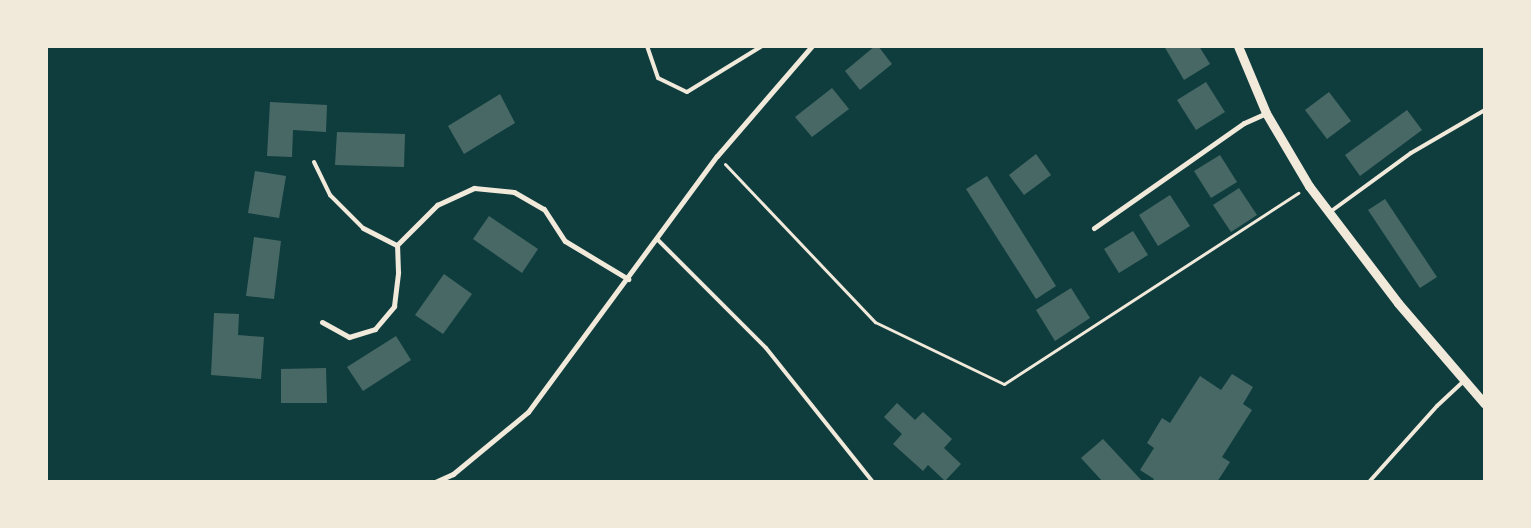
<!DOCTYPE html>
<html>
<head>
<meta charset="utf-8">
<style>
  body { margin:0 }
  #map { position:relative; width:1531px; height:528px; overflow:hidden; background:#0f3d3e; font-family:Arial,sans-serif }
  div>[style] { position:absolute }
  .building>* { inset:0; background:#486865 }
  .path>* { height:3px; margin:-1.5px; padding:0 1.5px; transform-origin:1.5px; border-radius:1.5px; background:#f1e9da }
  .service>* { height:4px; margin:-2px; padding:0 2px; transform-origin:2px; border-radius:2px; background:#f1e9da }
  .minor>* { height:5px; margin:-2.5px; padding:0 2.5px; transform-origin:2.5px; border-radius:2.5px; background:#f1e9da }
  .tertiary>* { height:9px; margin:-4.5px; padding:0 4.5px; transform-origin:4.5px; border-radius:4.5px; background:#f1e9da }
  span { translate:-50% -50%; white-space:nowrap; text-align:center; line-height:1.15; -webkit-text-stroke:4px #f1e9da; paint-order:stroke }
  .frame { position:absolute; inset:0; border:48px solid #f1e9da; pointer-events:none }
</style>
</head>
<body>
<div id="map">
  <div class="building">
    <i style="clip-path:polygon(875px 46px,878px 46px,892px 64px,860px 90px,845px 71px)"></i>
    <i style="clip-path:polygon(1164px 46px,1199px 46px,1210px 64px,1184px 80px)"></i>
    <i style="clip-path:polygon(1206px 82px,1225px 112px,1196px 130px,1177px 100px)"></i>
    <i style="clip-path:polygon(832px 88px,849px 109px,812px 137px,795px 117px)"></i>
    <i style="clip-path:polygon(1329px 92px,1351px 121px,1327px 139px,1305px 110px)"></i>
    <i style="clip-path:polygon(500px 94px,515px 123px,464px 154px,448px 126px)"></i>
    <i style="clip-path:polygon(270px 102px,327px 105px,326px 132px,293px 130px,292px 157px,267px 156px)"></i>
    <i style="clip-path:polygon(1407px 110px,1422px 130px,1360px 176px,1345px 155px)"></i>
    <i style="clip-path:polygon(337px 132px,405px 134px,404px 167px,335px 165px)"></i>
    <i style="clip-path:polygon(1036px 154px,1051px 175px,1024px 195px,1009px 175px)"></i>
    <i style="clip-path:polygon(1220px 155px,1237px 182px,1211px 198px,1194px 171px)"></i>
    <i style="clip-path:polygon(255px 171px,286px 176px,279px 218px,248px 213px)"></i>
    <i style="clip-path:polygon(987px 176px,1056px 286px,1036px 299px,966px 189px)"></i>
    <i style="clip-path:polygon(1239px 188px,1257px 215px,1231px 232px,1213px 205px)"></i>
    <i style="clip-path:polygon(1170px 195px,1190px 226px,1158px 246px,1139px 215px)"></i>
    <i style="clip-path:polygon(1385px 199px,1437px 277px,1420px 288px,1368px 210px)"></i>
    <i style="clip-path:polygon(489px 216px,538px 249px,522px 273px,473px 239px)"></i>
    <i style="clip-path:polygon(1133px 231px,1148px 255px,1119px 273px,1104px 249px)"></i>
    <i style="clip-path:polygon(254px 237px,281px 241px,274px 299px,246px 296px)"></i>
    <i style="clip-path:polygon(444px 274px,472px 294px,443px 334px,415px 315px)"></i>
    <i style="clip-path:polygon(1071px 288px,1090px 318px,1055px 341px,1036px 310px)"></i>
    <i style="clip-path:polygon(214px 313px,239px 314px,238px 335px,264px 337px,261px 379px,211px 375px)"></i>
    <i style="clip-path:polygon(396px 336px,411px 360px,363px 391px,347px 367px)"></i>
    <i style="clip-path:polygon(326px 368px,327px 403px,281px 403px,281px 369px)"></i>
    <i style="clip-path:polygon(1232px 374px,1253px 387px,1243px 404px,1252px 410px,1222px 457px,1230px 462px,1217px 482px,1151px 482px,1154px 479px,1140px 470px,1154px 448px,1147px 443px,1162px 418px,1170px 423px,1200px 376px,1221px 390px)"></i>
    <i style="clip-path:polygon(897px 403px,915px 420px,923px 412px,952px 439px,944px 448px,961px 464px,945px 481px,928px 465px,923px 471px,893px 444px,902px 434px,884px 417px)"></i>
    <i style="clip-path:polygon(1103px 439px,1143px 482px,1103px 482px,1081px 458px)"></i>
  </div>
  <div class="path">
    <i style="left:725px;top:164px;width:218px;rotate:46.5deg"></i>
    <i style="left:875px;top:322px;width:143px;rotate:25.7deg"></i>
    <i style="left:1004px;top:384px;width:351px;rotate:-33deg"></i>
  </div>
  <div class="service">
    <i style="left:647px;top:46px;width:34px;rotate:71deg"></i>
    <i style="left:658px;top:78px;width:32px;rotate:26deg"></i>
    <i style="left:687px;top:92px;width:88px;rotate:-31.5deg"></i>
    <i style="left:314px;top:162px;width:37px;rotate:64deg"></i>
    <i style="left:330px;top:195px;width:47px;rotate:45deg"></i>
    <i style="left:1330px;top:212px;width:100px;rotate:-36.1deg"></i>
    <i style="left:1411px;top:153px;width:86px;rotate:-30.2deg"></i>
    <i style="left:657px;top:239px;width:154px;rotate:45deg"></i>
    <i style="left:766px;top:348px;width:171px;rotate:51.4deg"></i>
    <i style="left:1369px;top:482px;width:102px;rotate:-48.2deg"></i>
    <i style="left:1437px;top:406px;width:37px;rotate:-43deg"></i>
  </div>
  <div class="minor">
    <i style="left:363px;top:228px;width:38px;rotate:27deg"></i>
    <i style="left:1094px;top:228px;width:183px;rotate:-35deg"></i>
    <i style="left:1244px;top:123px;width:24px;rotate:-24deg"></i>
    <i style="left:397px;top:245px;width:57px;rotate:-45deg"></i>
    <i style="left:437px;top:205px;width:41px;rotate:-24.7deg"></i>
    <i style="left:474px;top:188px;width:40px;rotate:5.7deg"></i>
    <i style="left:514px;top:192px;width:34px;rotate:30deg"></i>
    <i style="left:544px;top:209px;width:38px;rotate:57deg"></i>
    <i style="left:565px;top:241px;width:74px;rotate:31.1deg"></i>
    <i style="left:322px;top:322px;width:31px;rotate:29deg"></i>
    <i style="left:349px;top:337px;width:27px;rotate:-17deg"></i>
    <i style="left:375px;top:329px;width:30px;rotate:-50deg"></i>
    <i style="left:394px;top:306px;width:34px;rotate:-83deg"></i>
    <i style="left:398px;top:272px;width:27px;rotate:-92deg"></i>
    <i style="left:435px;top:482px;width:20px;rotate:-24deg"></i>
    <i style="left:453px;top:474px;width:97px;rotate:-39.6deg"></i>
    <i style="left:528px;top:412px;width:318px;rotate:-53.6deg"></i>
    <i style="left:717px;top:156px;width:145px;rotate:-49.2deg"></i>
  </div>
  <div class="tertiary">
    <i style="left:1238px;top:46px;width:73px;rotate:67.3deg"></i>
    <i style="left:1266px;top:113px;width:85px;rotate:59.5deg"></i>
    <i style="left:1309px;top:186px;width:147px;rotate:52.7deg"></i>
    <i style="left:1398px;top:303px;width:133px;rotate:49.3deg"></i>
  </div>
  <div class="frame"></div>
</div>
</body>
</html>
